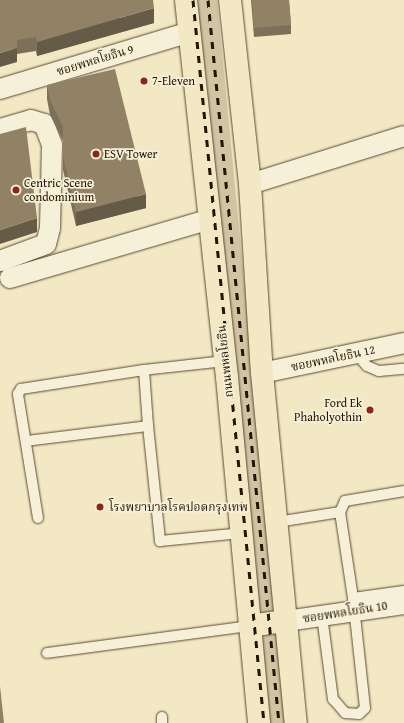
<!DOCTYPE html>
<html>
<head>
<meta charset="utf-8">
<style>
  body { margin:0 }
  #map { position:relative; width:404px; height:723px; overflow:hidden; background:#f3e8c4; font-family:"Gentium Book Plus","Noto Serif Thai",serif }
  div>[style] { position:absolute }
  .green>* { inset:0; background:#d0c4a3 }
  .roads { filter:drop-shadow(0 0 1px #594931) drop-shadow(0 0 1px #594931) }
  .service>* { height:10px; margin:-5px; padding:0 5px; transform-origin:5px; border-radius:5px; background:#f7f0d9 }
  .minor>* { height:20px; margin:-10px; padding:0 10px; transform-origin:10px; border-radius:10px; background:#f7f0d9 }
  .primary>* { height:22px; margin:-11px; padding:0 11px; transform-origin:11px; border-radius:11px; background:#f3e8c4 }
  .rail>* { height:3px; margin-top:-1.5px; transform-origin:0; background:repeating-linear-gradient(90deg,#261400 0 7px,transparent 0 14px) }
  .wall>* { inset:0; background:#7d7058 }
  .shaded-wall>* { inset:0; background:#665b47 }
  .building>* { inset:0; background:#918266 }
  .dots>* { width:11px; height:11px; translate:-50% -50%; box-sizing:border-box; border:2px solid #f7f0d9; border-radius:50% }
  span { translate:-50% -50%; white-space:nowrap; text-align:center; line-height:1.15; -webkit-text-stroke:3.5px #f7f0d9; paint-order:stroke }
  .street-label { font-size:12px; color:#261400 }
  .poi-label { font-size:12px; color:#261400 }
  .left { translate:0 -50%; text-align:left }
  .right { translate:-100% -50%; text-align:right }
</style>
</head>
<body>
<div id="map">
  <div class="green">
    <i style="clip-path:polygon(193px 0,217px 0,287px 723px,267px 723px)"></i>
  </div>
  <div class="roads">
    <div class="service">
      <i style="left:356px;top:353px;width:17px;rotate:50deg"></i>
      <i style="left:367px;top:366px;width:13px;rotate:23deg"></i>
      <i style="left:379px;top:371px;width:25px;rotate:-5deg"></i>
      <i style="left:225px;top:361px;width:81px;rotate:173.7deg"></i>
      <i style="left:144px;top:370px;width:56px;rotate:85.9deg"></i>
      <i style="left:148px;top:426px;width:116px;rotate:84deg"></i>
      <i style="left:160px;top:541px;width:81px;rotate:-5.6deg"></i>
      <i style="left:26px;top:441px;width:123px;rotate:-7deg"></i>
      <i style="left:404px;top:491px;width:60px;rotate:170.4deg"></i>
      <i style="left:345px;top:501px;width:12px;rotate:114deg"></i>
      <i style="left:340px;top:512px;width:87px;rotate:81.4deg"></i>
      <i style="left:353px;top:598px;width:51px;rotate:-7.8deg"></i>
      <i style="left:38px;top:518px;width:126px;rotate:-99.2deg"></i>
      <i style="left:18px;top:394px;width:6px;rotate:-59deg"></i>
      <i style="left:21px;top:389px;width:124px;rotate:-8.8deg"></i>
      <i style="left:277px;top:522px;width:64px;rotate:-9deg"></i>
      <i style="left:322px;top:616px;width:84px;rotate:82.5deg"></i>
      <i style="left:333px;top:699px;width:18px;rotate:49deg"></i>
      <i style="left:345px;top:713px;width:14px;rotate:4deg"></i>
      <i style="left:359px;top:714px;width:8px;rotate:-45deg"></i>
      <i style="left:365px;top:708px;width:111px;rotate:-96.2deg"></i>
      <i style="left:47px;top:653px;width:204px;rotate:-7.6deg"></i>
      <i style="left:162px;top:723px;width:6px;rotate:-90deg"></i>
    </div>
    <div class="minor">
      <i style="left:0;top:89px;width:198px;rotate:-16.7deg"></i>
      <i style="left:0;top:129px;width:32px;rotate:-16deg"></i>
      <i style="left:31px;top:120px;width:14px;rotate:17deg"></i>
      <i style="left:44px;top:124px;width:22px;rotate:69deg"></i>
      <i style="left:52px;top:145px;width:83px;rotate:91.4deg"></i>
      <i style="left:50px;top:228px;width:16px;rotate:104deg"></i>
      <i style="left:46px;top:244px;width:49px;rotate:159.7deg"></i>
      <i style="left:250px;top:184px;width:161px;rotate:-17.3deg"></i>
      <i style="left:10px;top:278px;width:209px;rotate:-16.4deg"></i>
      <i style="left:262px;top:373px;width:145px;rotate:-11.9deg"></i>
      <i style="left:286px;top:621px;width:119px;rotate:-8.2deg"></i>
    </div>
    <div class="primary">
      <i style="left:186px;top:0;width:379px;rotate:83.8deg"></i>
      <i style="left:227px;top:377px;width:347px;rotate:84.7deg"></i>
      <i style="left:230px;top:0;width:185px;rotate:83.8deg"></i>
      <i style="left:250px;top:184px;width:189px;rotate:86.4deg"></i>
      <i style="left:262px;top:373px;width:352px;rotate:84.5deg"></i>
      <i style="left:249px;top:626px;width:37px;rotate:-8deg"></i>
    </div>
  </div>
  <div class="rail">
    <i style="left:193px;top:0;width:726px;rotate:84.39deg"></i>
    <i style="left:208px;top:0;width:726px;rotate:84.39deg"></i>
  </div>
  <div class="wall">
    <i style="clip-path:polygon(0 0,154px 23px,37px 56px,36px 51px,17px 54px,17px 62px)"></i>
    <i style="clip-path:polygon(251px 0,289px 0,291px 25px,291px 34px,254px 37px)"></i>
    <i style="clip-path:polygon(47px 85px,146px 208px,76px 226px,63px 170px,63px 141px,50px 115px,47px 99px)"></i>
  </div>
  <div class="shaded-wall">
    <i style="clip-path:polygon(154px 8px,154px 23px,37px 56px,37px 42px)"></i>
    <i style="clip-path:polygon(17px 48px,17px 62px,0 67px,0 53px)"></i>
    <i style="clip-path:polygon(146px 194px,146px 208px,76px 226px,76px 212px)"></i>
    <i style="clip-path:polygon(37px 218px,37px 232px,0 244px,0 230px)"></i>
  </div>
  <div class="building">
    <i style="clip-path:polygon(0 0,153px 0,154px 8px,37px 42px,36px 37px,17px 40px,17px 48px,0 53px)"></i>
    <i style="clip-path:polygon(252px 0,289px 0,291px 25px,254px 28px)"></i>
    <i style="clip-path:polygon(115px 69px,146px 194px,76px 212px,63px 156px,63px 127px,50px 100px,47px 85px)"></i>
    <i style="clip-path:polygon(26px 127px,37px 218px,0 230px,0 134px)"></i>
    <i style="clip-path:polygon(0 686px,4px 723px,0 723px)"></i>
  </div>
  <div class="dots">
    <i style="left:144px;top:81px;background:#8f2418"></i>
    <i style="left:96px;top:154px;background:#8f2418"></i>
    <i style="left:16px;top:190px;background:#8f2418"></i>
    <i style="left:370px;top:410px;background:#8f2418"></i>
    <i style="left:100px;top:507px;background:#8f2418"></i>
  </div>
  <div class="street-label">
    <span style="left:95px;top:60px;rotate:-17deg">ซอยพหลโยธิน 9</span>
    <span style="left:333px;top:358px;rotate:-12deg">ซอยพหลโยธิน 12</span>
    <span style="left:225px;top:361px;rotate:-96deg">ถนนพหลโยธิน</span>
    <span style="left:345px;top:612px;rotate:-9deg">ซอยพหลโยธิน 10</span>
  </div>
  <div class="poi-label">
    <span class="left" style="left:152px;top:81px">7-Eleven</span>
    <span class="left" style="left:104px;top:154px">ESV Tower</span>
    <span class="left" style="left:24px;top:190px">Centric Scene<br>condominium</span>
    <span class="right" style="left:362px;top:410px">Ford Ek<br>Phaholyothin</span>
    <span class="left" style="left:109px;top:507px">โรงพยาบาลโรคปอดกรุงเทพ</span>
  </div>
</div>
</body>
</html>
